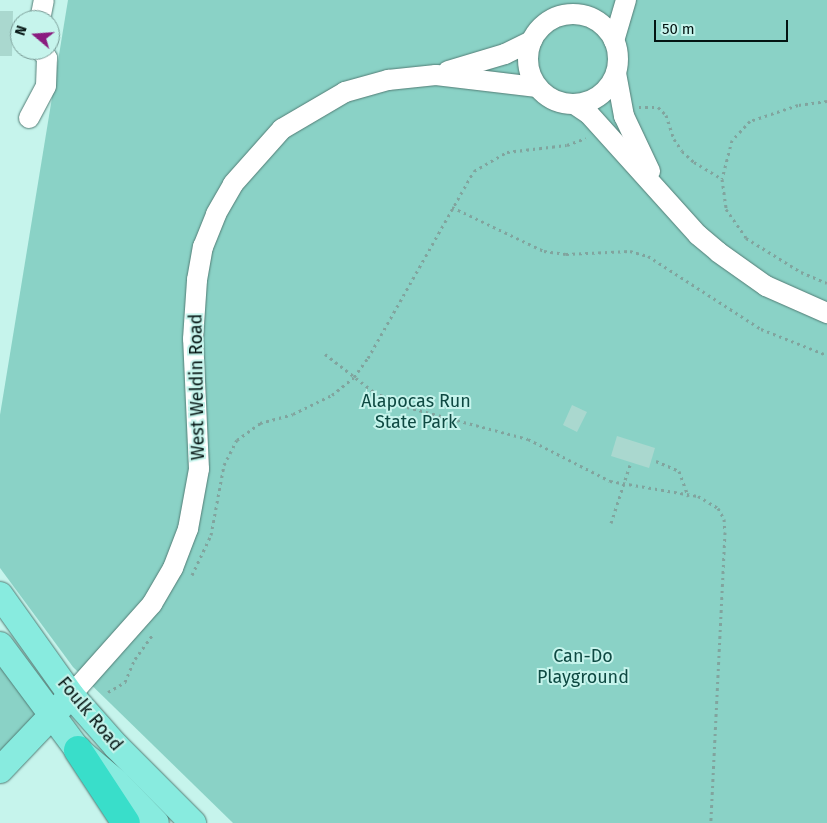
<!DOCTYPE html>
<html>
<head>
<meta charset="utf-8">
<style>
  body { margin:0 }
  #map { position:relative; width:827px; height:823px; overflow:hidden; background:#c6f4ec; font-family:"Fira Sans",sans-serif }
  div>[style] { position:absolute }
  .green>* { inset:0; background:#8ad2c6 }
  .building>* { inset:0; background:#aad8cf }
  .path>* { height:3px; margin-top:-1.5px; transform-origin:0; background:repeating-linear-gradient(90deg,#81a49e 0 2.5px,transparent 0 6.5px) }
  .roads { filter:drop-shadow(0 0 1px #527c75) drop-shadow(0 0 1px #527c75) }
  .minor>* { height:20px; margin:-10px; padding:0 10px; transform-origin:10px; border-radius:10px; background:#fff }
  .minor>.ring { margin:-10px; padding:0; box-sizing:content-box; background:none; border:20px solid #fff; border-radius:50% }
  .major>* { height:26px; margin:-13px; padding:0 13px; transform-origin:13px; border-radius:13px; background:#88ebdf }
  .highway>* { height:28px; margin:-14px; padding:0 14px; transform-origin:14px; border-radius:14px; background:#39deca }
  span { translate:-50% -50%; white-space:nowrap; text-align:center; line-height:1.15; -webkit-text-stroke:4px #c6f4ec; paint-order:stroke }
  .street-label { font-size:18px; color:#041412 }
  .park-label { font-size:18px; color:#0e4942 }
  .north { position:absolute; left:10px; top:10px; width:50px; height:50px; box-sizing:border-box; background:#c6f4ec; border:1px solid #789a95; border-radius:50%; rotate:288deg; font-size:14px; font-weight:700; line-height:20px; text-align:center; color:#041412 }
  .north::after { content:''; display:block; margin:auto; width:18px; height:22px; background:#8a1b7f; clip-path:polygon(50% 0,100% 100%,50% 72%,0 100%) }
  .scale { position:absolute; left:654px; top:20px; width:134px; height:22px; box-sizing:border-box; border:2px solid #041412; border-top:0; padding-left:6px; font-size:15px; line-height:18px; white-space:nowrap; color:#041412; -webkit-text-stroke:4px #c6f4ec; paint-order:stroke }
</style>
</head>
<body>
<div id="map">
  <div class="green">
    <i style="clip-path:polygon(68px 0,827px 0,827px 823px,233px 823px,73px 667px,0 568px,0 415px)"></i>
    <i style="clip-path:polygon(0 645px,51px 716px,0 770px)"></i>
  </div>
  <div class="building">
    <i style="clip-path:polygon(0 11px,13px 11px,12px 56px,0 56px)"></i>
    <i style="clip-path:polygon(572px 405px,587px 412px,577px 432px,563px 425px)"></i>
    <i style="clip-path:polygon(617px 436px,655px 448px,649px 468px,611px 456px)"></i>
  </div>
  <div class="path">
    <i style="left:827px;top:101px;width:29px;rotate:172deg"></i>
    <i style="left:798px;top:105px;width:51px;rotate:161.6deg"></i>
    <i style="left:750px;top:121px;width:26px;rotate:133deg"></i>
    <i style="left:732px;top:140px;width:40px;rotate:104.4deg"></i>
    <i style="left:722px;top:179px;width:30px;rotate:82deg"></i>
    <i style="left:726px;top:209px;width:35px;rotate:55deg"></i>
    <i style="left:746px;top:238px;width:65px;rotate:31.7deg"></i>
    <i style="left:801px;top:272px;width:28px;rotate:23deg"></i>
    <i style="left:639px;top:107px;width:19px"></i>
    <i style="left:658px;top:107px;width:11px;rotate:45deg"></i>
    <i style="left:666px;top:115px;width:25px;rotate:72deg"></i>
    <i style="left:674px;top:139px;width:14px;rotate:56deg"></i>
    <i style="left:682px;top:151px;width:16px;rotate:43deg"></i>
    <i style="left:694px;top:162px;width:33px;rotate:31deg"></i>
    <i style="left:452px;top:207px;width:102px;rotate:25.6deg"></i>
    <i style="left:544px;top:251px;width:22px;rotate:8deg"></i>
    <i style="left:566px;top:254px;width:64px;rotate:-2.7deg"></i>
    <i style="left:630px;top:251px;width:19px;rotate:16deg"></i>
    <i style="left:648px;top:256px;width:135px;rotate:32.9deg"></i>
    <i style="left:761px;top:329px;width:71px;rotate:21.5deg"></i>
    <i style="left:325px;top:354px;width:62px;rotate:37.8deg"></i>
    <i style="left:374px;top:392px;width:36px;rotate:24deg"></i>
    <i style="left:407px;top:407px;width:125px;rotate:14.8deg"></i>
    <i style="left:528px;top:439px;width:92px;rotate:27.1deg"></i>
    <i style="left:610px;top:481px;width:89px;rotate:9.7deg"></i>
    <i style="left:698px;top:496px;width:23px;rotate:31deg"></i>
    <i style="left:718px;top:508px;width:13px;rotate:61deg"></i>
    <i style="left:724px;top:519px;width:13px;rotate:86deg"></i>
    <i style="left:725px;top:532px;width:291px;rotate:92.8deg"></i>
    <i style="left:656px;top:461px;width:25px;rotate:23deg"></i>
    <i style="left:679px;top:471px;width:27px;rotate:70deg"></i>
    <i style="left:611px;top:523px;width:61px;rotate:-71.9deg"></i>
    <i style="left:192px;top:575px;width:44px;rotate:-64.6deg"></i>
    <i style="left:211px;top:535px;width:71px;rotate:-79.5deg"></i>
    <i style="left:224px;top:465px;width:28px;rotate:-63deg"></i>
    <i style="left:237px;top:440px;width:29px;rotate:-36deg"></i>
    <i style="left:260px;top:423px;width:34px;rotate:-15deg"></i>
    <i style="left:293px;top:414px;width:43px;rotate:-26deg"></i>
    <i style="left:332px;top:395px;width:28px;rotate:-39deg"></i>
    <i style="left:354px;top:377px;width:24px;rotate:-54deg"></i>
    <i style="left:368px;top:358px;width:215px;rotate:-60.5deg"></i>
    <i style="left:474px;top:171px;width:38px;rotate:-30deg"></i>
    <i style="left:507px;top:152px;width:60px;rotate:-6.7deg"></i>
    <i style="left:567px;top:145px;width:20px;rotate:-20deg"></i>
    <i style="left:108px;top:692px;width:20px;rotate:-30deg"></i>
    <i style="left:125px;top:682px;width:25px;rotate:-67deg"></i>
    <i style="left:135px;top:659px;width:31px;rotate:-54deg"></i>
  </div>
  <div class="roads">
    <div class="minor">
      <i class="ring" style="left:528px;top:14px;width:70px;height:70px"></i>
      <i style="left:40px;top:20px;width:20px;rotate:-79deg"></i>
      <i style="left:614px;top:41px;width:43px;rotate:-73.7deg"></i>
      <i style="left:448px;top:71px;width:59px;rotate:-16.6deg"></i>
      <i style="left:505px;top:54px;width:30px;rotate:-26deg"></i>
      <i style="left:616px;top:73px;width:44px;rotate:79.5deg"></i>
      <i style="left:624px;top:116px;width:61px;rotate:64.7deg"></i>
      <i style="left:574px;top:104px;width:18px;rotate:34deg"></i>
      <i style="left:589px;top:114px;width:163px;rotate:48deg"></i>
      <i style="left:698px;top:235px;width:26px;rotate:40deg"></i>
      <i style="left:718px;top:252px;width:59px;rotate:35.3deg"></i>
      <i style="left:766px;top:286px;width:67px;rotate:23.9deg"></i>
      <i style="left:29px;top:118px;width:36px;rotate:-62deg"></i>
      <i style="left:46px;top:86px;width:28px;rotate:-88deg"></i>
      <i style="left:47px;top:58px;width:10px;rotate:-127deg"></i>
      <i style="left:71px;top:695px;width:122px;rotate:-48.3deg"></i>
      <i style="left:152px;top:604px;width:42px;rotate:-59.7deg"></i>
      <i style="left:173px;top:568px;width:42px;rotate:-69deg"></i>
      <i style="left:188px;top:529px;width:61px;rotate:-79.6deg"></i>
      <i style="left:199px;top:469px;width:130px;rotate:-92.6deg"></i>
      <i style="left:193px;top:339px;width:59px;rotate:-86.1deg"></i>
      <i style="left:197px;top:280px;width:34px;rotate:-80deg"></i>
      <i style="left:203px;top:247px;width:35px;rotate:-68deg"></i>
      <i style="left:216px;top:214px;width:34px;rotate:-60deg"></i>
      <i style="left:233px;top:184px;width:74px;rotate:-48.3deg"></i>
      <i style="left:282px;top:129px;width:73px;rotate:-30.4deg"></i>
      <i style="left:345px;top:92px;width:45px;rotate:-15.6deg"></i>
      <i style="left:388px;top:80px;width:48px;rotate:-5.9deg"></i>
      <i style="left:436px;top:75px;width:102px;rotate:6.8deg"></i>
    </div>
    <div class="major">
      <i style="left:0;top:595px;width:123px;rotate:54.6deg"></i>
      <i style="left:71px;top:695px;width:68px;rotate:48.6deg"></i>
      <i style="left:116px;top:746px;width:109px;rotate:45deg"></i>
      <i style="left:0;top:645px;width:131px;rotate:53.4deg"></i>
      <i style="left:78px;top:750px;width:50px;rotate:40.1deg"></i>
      <i style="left:116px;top:782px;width:57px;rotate:45.7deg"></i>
      <i style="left:0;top:770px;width:90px;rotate:-46.4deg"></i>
    </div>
    <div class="highway">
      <i style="left:78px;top:750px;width:87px;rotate:56.7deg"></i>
    </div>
  </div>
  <div class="street-label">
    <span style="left:197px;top:387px;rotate:-91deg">West Weldin Road</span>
    <span style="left:90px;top:714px;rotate:50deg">Foulk Road</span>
  </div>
  <div class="park-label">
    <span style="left:416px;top:412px">Alapocas Run<br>State Park</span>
    <span style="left:583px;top:667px">Can-Do<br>Playground</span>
  </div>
  <div class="north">N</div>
  <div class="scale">50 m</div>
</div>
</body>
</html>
